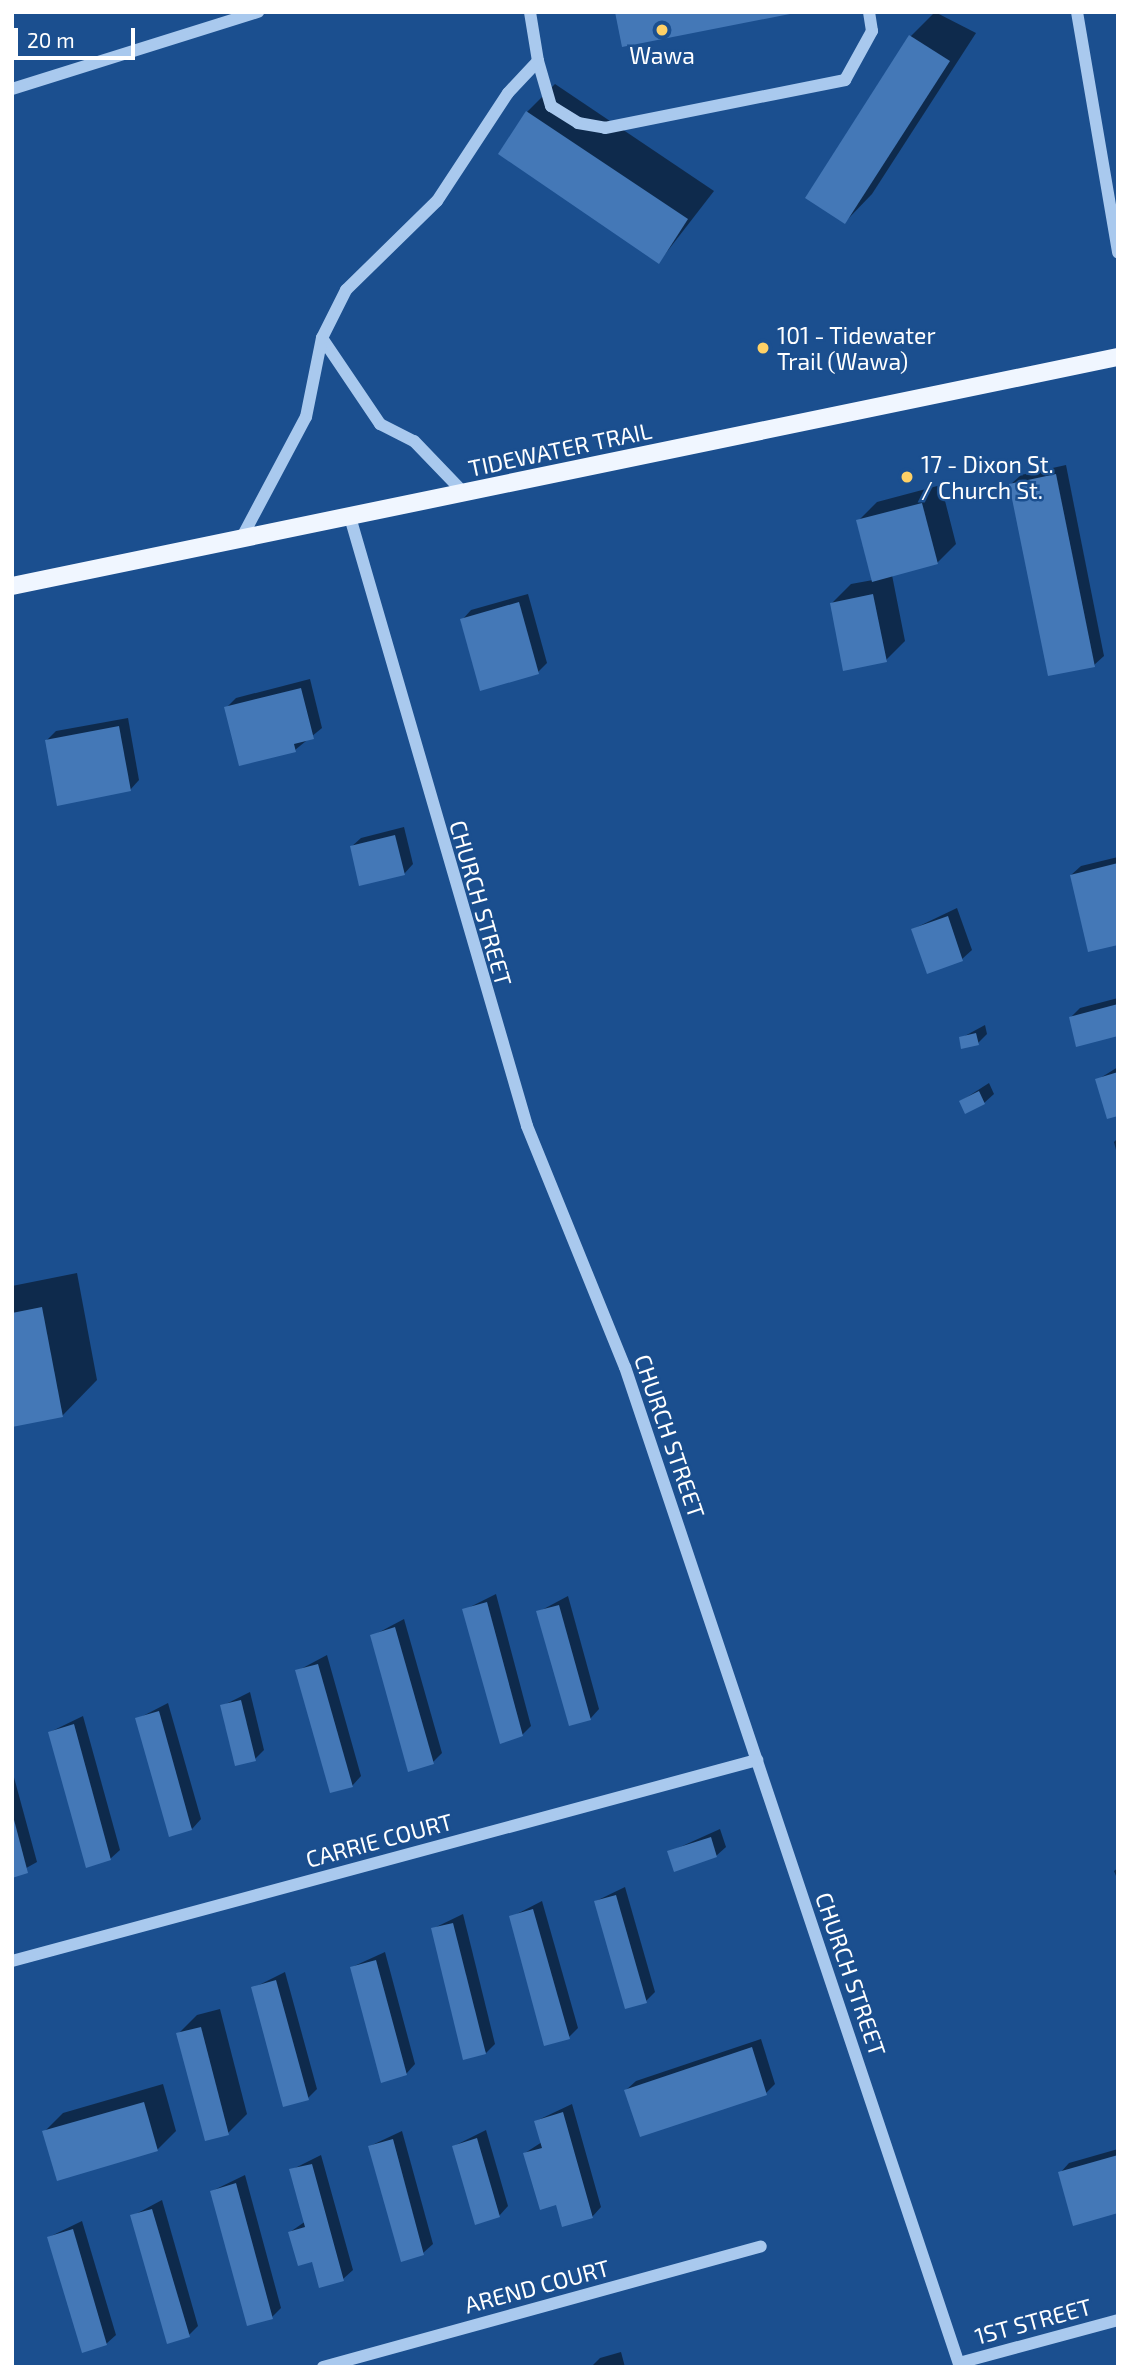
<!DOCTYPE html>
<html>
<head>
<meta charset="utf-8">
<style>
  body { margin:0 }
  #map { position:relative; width:1130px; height:2379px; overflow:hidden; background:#1b4f8f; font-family:"Exo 2",sans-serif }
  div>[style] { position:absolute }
  .shadow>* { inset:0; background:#0007 }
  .building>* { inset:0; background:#4478b7 }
  .minor>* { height:12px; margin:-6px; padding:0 6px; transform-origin:6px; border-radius:6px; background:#a9c9ee }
  .major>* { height:18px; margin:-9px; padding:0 9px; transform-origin:9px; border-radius:9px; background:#f0f6ff }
  .dots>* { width:19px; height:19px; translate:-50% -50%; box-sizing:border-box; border:4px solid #1b4f8f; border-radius:50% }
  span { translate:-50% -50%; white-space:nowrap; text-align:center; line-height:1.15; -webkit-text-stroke:5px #1b4f8f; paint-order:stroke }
  .poi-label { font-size:23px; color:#fff }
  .left { translate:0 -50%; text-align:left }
  .street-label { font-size:23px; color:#fff }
  .frame { position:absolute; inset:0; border:14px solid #fff; pointer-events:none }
  .scale { position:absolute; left:14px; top:28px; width:121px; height:32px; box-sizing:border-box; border:4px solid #fff; border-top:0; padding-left:9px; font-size:21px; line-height:24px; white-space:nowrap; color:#fff; -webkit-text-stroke:5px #1b4f8f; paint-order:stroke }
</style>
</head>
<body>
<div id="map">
  <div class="shadow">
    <i style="clip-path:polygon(935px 12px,976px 33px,872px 194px,845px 222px,911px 36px)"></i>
    <i style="clip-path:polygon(555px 84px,714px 191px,659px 262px,527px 112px)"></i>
    <i style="clip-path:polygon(1066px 465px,1104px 656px,1094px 665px,1011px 484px,1021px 475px)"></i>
    <i style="clip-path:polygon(941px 485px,956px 544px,937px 563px,892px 575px,905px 641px,886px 660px,832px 603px,851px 584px,873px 580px,858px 521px,877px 502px)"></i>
    <i style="clip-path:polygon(528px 594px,547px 663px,538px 672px,462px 620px,471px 610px)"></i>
    <i style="clip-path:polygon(310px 679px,322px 728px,295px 750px,226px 708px,236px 698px)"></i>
    <i style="clip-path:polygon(128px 718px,139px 780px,130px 790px,47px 740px,56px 731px)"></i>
    <i style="clip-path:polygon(404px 827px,413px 864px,404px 874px,351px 847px,361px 838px)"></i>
    <i style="clip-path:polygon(1118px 857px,1118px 943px,1071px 875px,1081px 866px)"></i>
    <i style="clip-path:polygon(957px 908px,972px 950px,962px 959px,913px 929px)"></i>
    <i style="clip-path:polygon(1118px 998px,1118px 1034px,1071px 1017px,1080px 1008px)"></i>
    <i style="clip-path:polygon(985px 1025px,987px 1034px,978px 1043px,961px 1038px)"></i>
    <i style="clip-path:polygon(1118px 1067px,1118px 1114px,1097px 1080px)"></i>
    <i style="clip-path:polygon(989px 1083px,994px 1094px,984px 1103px,961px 1101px)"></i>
    <i style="clip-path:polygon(1118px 1138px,1118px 1158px,1114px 1142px)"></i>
    <i style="clip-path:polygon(77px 1273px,97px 1380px,62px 1416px,12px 1425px,12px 1286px)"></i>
    <i style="clip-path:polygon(496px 1594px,531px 1726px,522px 1735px,464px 1610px)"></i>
    <i style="clip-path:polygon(568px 1596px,599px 1709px,590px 1719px,538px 1612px)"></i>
    <i style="clip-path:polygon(404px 1619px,442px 1753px,433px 1762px,372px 1636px)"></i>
    <i style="clip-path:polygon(327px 1655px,361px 1776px,352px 1786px,297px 1671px)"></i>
    <i style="clip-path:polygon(250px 1692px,264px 1750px,255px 1759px,222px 1706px)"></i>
    <i style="clip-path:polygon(168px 1703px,201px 1819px,192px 1829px,137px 1719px)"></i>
    <i style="clip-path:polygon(83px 1716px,120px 1850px,110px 1859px,50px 1732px)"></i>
    <i style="clip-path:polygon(12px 1770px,37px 1862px,12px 1876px)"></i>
    <i style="clip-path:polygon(720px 1829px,726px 1847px,716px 1856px,669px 1852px)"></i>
    <i style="clip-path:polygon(1118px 1868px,1118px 1881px,1114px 1871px)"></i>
    <i style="clip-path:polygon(625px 1887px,655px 1992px,646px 2001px,596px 1901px)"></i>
    <i style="clip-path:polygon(542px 1901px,578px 2028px,569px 2037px,511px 1917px)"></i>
    <i style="clip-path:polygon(463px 1914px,495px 2044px,486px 2053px,432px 1929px)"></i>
    <i style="clip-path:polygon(385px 1952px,415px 2064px,406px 2074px,352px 1967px)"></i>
    <i style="clip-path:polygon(285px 1972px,317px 2089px,308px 2098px,253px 1988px)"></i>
    <i style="clip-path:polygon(220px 2009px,247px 2114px,228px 2133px,178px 2034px,197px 2015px)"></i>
    <i style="clip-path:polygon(761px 2039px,775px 2084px,766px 2093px,626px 2090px,636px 2081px)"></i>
    <i style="clip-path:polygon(163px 2084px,176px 2131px,157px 2150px,44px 2132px,63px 2113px)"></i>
    <i style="clip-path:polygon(572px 2104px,601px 2207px,592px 2217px,557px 2203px,525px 2153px,542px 2142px,536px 2121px)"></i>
    <i style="clip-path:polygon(486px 2130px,508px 2206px,499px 2216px,454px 2146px)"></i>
    <i style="clip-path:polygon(402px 2131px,433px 2244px,423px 2253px,370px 2146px)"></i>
    <i style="clip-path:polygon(1118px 2149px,1118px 2212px,1060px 2173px,1069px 2163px)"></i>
    <i style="clip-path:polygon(321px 2155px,353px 2270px,343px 2279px,313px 2260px,290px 2232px,306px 2221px,291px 2170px)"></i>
    <i style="clip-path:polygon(245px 2175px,281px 2308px,272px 2317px,212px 2191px)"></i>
    <i style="clip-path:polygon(162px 2200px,198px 2326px,189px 2335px,132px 2216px)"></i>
    <i style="clip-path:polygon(82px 2221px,116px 2335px,106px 2344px,49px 2237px)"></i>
    <i style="clip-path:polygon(621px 2352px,625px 2367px,591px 2367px,600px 2358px)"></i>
  </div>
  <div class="building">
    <i style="clip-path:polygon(615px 12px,790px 12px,790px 14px,622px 47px)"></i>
    <i style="clip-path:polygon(909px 35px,950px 61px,845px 224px,805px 198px)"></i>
    <i style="clip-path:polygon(526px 111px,688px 219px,659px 264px,498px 154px)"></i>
    <i style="clip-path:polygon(1056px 474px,1095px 667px,1048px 676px,1009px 484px)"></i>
    <i style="clip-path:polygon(922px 503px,938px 564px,872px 582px,856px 520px)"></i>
    <i style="clip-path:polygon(873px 594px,887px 662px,843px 671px,830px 603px)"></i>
    <i style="clip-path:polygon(519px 602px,539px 674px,480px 691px,460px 619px)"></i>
    <i style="clip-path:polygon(301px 688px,314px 739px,294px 744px,296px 752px,239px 766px,224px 707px)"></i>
    <i style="clip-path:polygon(119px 726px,131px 791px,57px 806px,45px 740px)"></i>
    <i style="clip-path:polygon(395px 835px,405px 875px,359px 886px,350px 846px)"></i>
    <i style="clip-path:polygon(1118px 863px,1118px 945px,1088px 952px,1070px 875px)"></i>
    <i style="clip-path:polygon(948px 916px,963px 961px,927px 974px,911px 929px)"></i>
    <i style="clip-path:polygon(1118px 1004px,1118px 1036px,1076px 1047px,1069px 1017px)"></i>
    <i style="clip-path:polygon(976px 1033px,979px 1045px,961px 1049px,959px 1037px)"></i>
    <i style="clip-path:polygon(1118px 1072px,1118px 1116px,1107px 1119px,1095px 1079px)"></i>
    <i style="clip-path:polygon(979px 1091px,985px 1104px,965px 1114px,959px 1101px)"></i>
    <i style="clip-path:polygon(42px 1307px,63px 1417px,12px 1427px,12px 1313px)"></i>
    <i style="clip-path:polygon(487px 1602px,523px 1736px,500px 1744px,462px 1609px)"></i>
    <i style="clip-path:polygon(559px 1605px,591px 1720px,569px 1726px,536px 1611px)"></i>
    <i style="clip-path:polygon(395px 1627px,434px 1764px,408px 1772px,370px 1635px)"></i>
    <i style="clip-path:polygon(318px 1664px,353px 1787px,330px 1793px,295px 1670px)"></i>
    <i style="clip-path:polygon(241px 1700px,256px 1761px,235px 1766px,220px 1705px)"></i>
    <i style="clip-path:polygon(159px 1711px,192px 1830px,169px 1837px,135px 1718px)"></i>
    <i style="clip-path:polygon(74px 1724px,111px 1860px,86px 1868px,48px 1732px)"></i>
    <i style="clip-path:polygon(13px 1816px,28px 1873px,12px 1878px,12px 1817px)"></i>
    <i style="clip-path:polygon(711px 1837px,717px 1857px,674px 1872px,667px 1851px)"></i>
    <i style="clip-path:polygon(616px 1895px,647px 2003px,625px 2009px,594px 1901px)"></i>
    <i style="clip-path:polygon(533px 1909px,570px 2039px,544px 2046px,509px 1916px)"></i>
    <i style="clip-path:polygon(453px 1923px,486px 2054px,463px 2060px,431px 1928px)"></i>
    <i style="clip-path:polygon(376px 1960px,407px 2075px,381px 2083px,350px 1967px)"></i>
    <i style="clip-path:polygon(276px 1980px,309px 2100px,283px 2107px,251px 1987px)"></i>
    <i style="clip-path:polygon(201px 2027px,229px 2135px,205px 2141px,176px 2033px)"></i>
    <i style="clip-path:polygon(752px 2047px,767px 2095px,640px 2137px,624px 2090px)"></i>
    <i style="clip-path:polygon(144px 2102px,158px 2151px,57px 2181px,42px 2131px)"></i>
    <i style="clip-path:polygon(563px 2112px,593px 2218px,562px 2227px,556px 2205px,540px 2210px,523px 2153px,542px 2148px,534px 2121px)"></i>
    <i style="clip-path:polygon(477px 2138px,500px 2217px,475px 2225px,452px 2146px)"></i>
    <i style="clip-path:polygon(393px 2139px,424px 2255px,401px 2262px,368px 2146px)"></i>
    <i style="clip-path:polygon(1118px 2155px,1118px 2213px,1073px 2226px,1058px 2172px)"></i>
    <i style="clip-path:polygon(312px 2164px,344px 2281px,319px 2288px,312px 2262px,298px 2266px,288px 2232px,305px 2227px,289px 2169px)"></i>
    <i style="clip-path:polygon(236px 2183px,273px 2319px,247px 2326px,210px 2191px)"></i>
    <i style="clip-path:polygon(152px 2209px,190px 2337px,167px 2344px,130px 2215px)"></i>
    <i style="clip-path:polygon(73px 2229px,107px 2345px,82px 2353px,47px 2237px)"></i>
  </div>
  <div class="minor">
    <i style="left:1077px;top:12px;width:244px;rotate:80.3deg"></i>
    <i style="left:538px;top:61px;width:47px;rotate:73.9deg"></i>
    <i style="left:551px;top:106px;width:32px;rotate:32deg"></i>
    <i style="left:578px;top:123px;width:27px;rotate:10deg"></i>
    <i style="left:605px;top:128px;width:245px;rotate:-11.3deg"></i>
    <i style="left:845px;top:80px;width:56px;rotate:-61.1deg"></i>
    <i style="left:872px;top:31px;width:19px;rotate:-99deg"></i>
    <i style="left:12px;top:89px;width:258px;rotate:-17.4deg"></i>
    <i style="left:322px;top:338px;width:104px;rotate:56deg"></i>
    <i style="left:380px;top:424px;width:38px;rotate:27deg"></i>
    <i style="left:414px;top:441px;width:74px;rotate:46.1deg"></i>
    <i style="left:350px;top:517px;width:634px;rotate:73.79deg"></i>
    <i style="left:527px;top:1126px;width:260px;rotate:67.9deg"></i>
    <i style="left:625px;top:1367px;width:1055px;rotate:71.48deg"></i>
    <i style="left:241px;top:539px;width:138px;rotate:-62deg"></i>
    <i style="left:306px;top:417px;width:81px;rotate:-78.6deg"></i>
    <i style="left:322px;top:338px;width:54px;rotate:-63.4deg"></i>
    <i style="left:346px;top:290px;width:127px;rotate:-44.4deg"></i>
    <i style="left:437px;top:201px;width:129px;rotate:-56.7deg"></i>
    <i style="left:508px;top:93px;width:44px;rotate:-46.8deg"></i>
    <i style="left:538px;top:61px;width:50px;rotate:-99.3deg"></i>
    <i style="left:12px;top:1961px;width:772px;rotate:-15.1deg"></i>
    <i style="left:959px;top:2363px;width:165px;rotate:-15.1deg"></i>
    <i style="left:323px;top:2367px;width:454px;rotate:-15.4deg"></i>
  </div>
  <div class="major">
    <i style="left:12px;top:586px;width:1129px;rotate:-11.7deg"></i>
  </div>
  <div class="dots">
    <i style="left:662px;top:30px;background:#ffd166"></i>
    <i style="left:763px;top:348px;background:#ffd166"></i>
    <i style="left:907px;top:477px;background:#ffd166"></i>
  </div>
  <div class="poi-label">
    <span style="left:662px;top:55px">Wawa</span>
    <span class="left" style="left:777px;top:348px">101 - Tidewater<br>Trail (Wawa)</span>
    <span class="left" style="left:921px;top:477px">17 - Dixon St.<br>/ Church St.</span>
  </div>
  <div class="street-label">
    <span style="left:560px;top:449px;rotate:-12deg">TIDEWATER TRAIL</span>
    <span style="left:481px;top:903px;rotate:74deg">CHURCH STREET</span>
    <span style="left:670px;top:1436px;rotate:71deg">CHURCH STREET</span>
    <span style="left:379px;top:1840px;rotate:-15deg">CARRIE COURT</span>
    <span style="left:851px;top:1974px;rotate:71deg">CHURCH STREET</span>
    <span style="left:537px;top:2286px;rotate:-15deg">AREND COURT</span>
    <span style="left:1033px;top:2321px;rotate:-15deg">1ST STREET</span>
  </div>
  <div class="frame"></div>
  <div class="scale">20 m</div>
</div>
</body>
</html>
